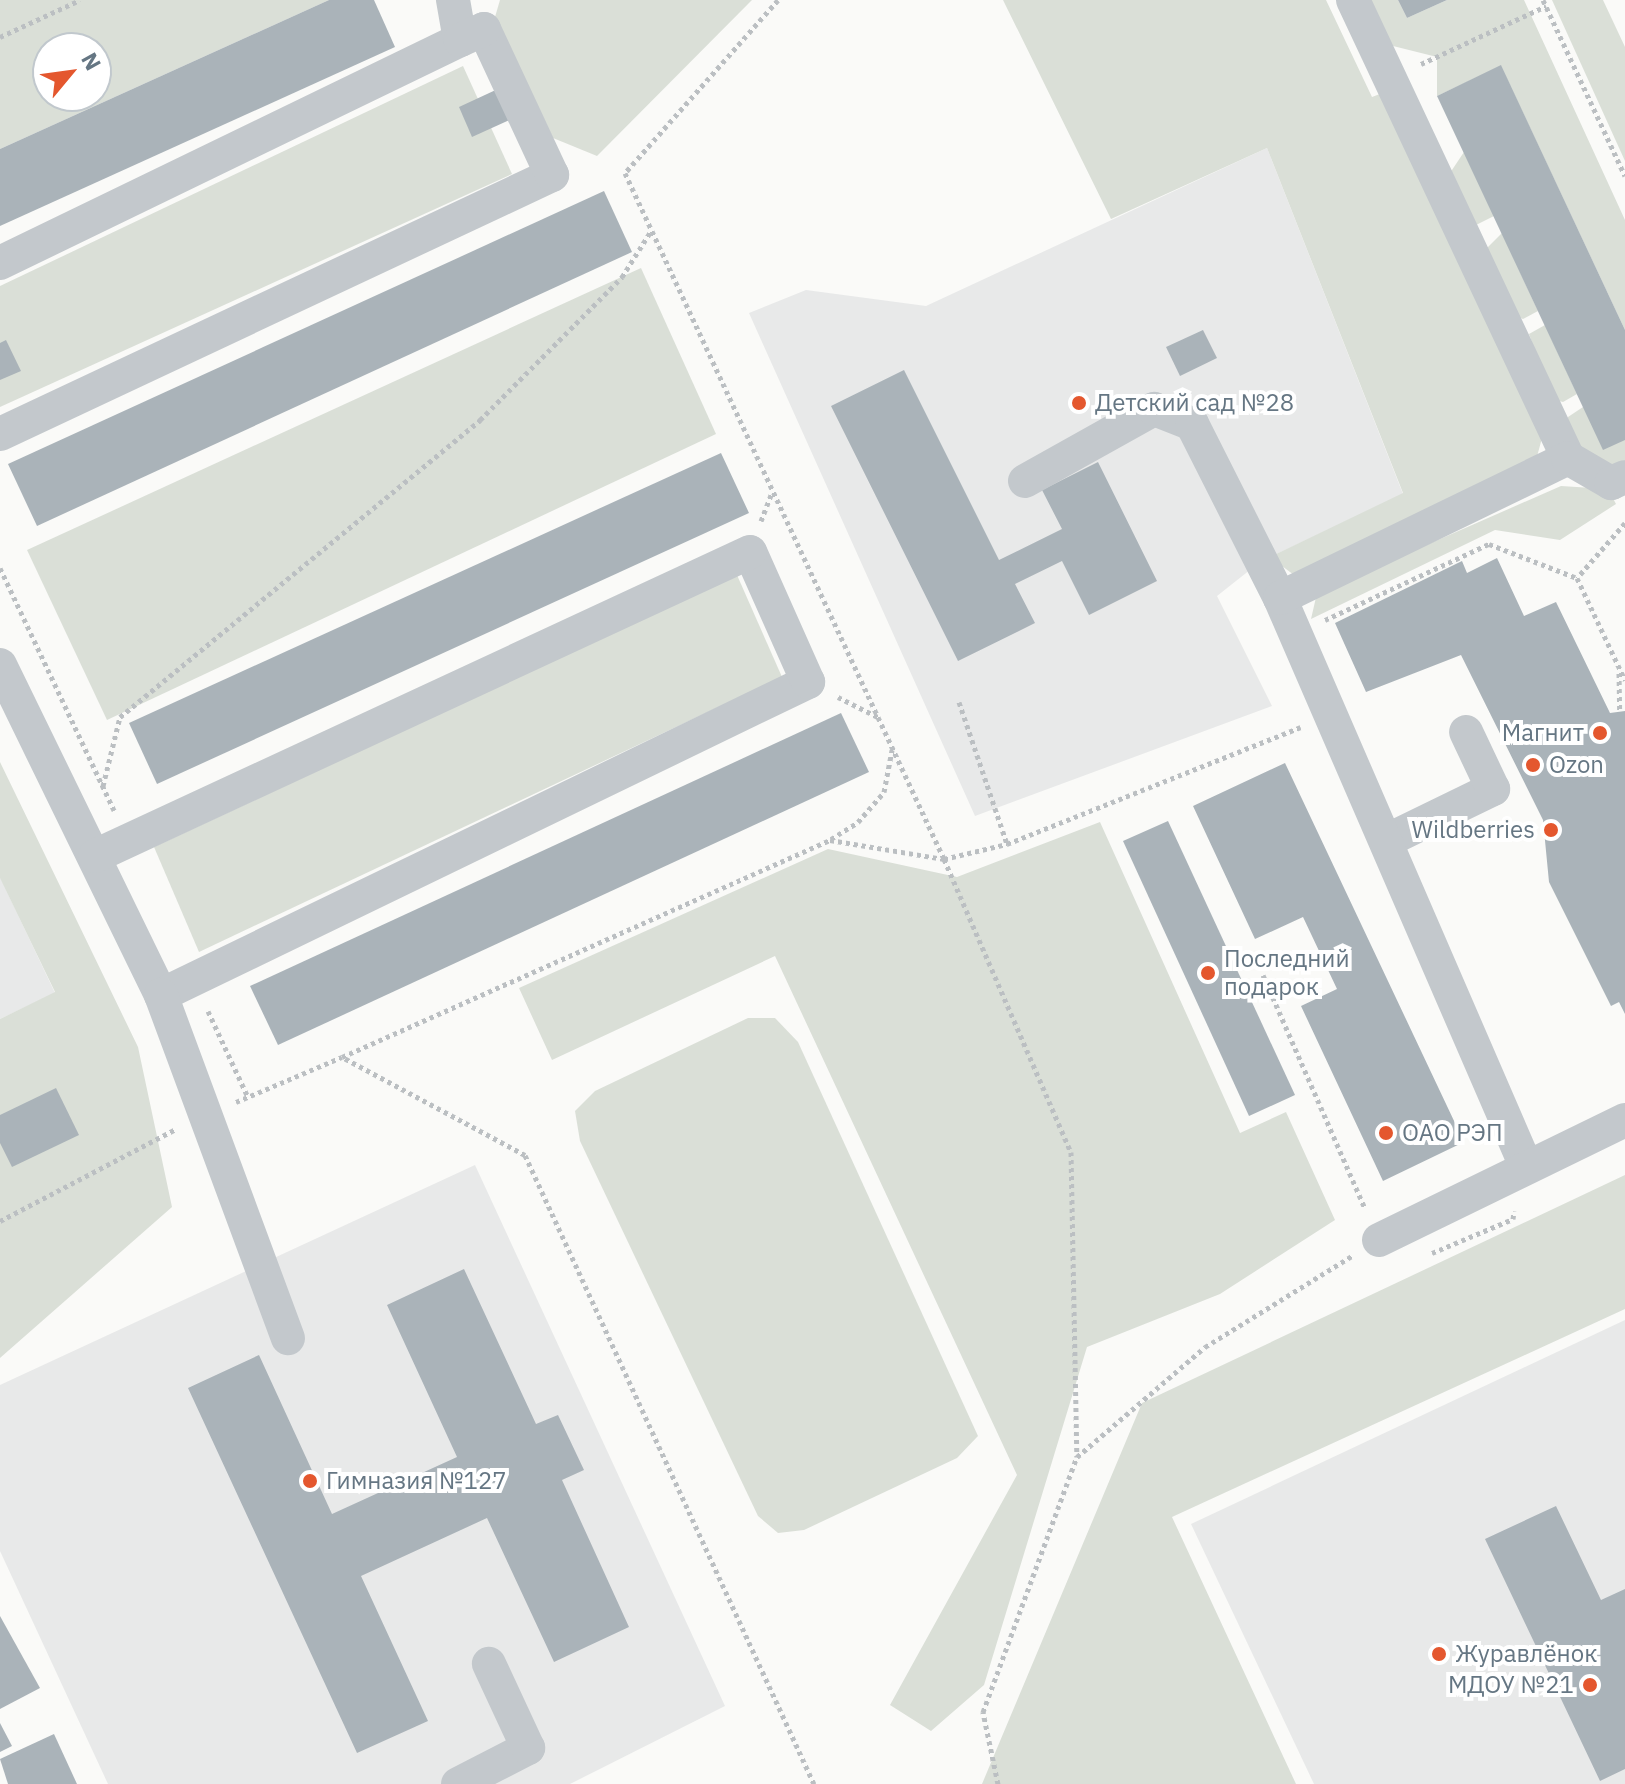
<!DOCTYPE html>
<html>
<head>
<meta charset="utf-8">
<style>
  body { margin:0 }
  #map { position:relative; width:1625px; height:1784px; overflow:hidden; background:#fafaf8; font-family:"IBM Plex Sans",sans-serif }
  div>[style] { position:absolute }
  .built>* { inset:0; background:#e8e9e9 }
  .green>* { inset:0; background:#dadfd7 }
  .building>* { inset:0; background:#aab3b9 }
  .path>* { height:5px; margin-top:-2.5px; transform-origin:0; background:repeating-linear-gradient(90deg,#bbbfc2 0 4px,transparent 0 8px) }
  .minor>* { height:34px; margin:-17px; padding:0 17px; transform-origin:17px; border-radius:17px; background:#c3c8cc }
  .dots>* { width:22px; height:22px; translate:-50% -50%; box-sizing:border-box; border:4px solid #fff; border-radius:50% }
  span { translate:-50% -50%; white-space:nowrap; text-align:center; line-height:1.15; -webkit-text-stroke:8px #fff; paint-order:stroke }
  .poi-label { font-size:24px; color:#657683 }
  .left { translate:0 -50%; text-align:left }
  .right { translate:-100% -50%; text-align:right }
  .north { position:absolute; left:32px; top:32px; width:80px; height:80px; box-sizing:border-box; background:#fff; border:2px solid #c1c8cd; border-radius:50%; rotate:61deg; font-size:22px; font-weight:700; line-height:32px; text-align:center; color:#657683 }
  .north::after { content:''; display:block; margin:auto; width:28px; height:36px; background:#e4572e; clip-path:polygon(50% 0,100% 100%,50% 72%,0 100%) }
</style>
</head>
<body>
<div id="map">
  <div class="built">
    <i style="clip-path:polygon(1267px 148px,1403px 494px,1260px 562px,1217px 596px,1272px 706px,975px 816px,749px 313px,806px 290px,926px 306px)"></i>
    <i style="clip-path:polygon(0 877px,55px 993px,0 1019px)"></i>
    <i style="clip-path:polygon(475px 1165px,725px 1706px,570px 1784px,108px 1784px,0 1551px,0 1385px)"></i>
    <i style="clip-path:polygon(1625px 1320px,1625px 1784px,1314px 1784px,1191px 1524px)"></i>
  </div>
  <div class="green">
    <i style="clip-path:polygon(evenodd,0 0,329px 0,0 149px,0 0,48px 48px,96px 48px,96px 96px,48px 96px,48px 48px)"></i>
    <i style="clip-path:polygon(500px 0,752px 0,597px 156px,553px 138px,495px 17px)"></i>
    <i style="clip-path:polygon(1003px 0,1326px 0,1372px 97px,1385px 92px,1542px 438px,1535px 464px,1298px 578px,1270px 557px,1403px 493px,1267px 148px,1111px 219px)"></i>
    <i style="clip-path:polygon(1367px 0,1398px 0,1407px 18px,1447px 0,1524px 0,1625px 220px,1625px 330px,1501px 66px,1437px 96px,1437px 57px,1385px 44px)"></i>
    <i style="clip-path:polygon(1552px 0,1603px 0,1625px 47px,1625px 161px)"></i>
    <i style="clip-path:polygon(463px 66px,512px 174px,0 407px,0 286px)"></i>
    <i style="clip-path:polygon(1464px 152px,1494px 216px,1476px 225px,1448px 176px)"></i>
    <i style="clip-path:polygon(1502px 233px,1538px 311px,1523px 319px,1511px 314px,1483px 252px)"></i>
    <i style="clip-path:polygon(641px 268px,716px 434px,107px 720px,27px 550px)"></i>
    <i style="clip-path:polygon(1545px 325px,1577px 394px,1563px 402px,1552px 399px,1529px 334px)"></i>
    <i style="clip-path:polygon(1583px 407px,1625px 440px,1625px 464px,1612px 471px,1582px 459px,1567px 431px,1568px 417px)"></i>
    <i style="clip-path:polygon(1561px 486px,1608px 489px,1616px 504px,1560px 540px,1495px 530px,1311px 619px,1317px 593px)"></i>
    <i style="clip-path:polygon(737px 575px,782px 677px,199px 952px,154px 847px)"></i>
    <i style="clip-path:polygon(0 762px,138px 1047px,172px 1207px,0 1358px,0 1019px,55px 992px,0 878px)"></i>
    <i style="clip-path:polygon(1100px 822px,1240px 1133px,1286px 1112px,1335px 1220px,1220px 1294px,1087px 1347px,984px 1685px,931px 1731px,890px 1705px,1017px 1475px,775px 956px,552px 1060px,519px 988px,828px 849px,957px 877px)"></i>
    <i style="clip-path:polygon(748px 1018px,775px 1018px,798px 1042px,978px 1436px,957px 1458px,804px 1530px,778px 1533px,758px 1516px,580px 1141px,575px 1111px,595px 1091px)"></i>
    <i style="clip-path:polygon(1625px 1175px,1625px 1309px,1172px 1517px,1296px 1784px,982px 1784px,1142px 1403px)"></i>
  </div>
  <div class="building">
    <i style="clip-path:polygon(329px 0,374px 0,395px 47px,0 226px,0 149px)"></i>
    <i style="clip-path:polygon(1398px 0,1447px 0,1407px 18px)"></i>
    <i style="clip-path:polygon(1501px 65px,1625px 330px,1625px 440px,1603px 450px,1437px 96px)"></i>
    <i style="clip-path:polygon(500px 88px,514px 118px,472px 137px,459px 107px)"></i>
    <i style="clip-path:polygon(604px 191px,632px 252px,37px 526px,8px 464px)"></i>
    <i style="clip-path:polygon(1203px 330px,1217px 358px,1180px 376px,1166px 347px)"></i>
    <i style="clip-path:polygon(6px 340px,21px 371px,0 380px,0 343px)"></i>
    <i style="clip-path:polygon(904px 370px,999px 560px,1062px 529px,1042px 490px,1098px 462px,1157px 581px,1089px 615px,1062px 561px,1015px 584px,1035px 623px,958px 661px,831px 406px)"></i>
    <i style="clip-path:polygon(721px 453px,749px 513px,157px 784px,129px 723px)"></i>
    <i style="clip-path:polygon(1497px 558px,1524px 616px,1556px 602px,1610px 713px,1625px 711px,1625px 1014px,1619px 1002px,1611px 1006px,1549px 882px,1543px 820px,1461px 655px,1366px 692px,1335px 623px,1462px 561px,1467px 573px)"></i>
    <i style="clip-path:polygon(841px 713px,869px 772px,278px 1045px,250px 986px)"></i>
    <i style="clip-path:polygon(1285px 763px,1464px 1142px,1383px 1181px,1301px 1006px,1337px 989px,1303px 917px,1255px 939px,1193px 806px)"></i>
    <i style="clip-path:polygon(1168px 821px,1295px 1095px,1249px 1116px,1123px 841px)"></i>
    <i style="clip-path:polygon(56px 1088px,79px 1135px,12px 1167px,0 1143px,0 1115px)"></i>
    <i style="clip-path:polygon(464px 1269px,536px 1424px,558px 1415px,584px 1470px,562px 1480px,629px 1627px,554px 1662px,487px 1518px,361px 1576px,428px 1721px,357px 1753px,188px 1388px,259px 1355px,332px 1514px,457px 1457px,387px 1305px)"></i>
    <i style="clip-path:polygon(1556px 1506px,1601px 1600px,1625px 1589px,1625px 1769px,1600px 1781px,1485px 1539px)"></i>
    <i style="clip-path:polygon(0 1616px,40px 1688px,0 1709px)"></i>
    <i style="clip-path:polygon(0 1723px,12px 1746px,0 1752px)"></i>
    <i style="clip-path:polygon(54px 1734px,77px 1784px,8px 1784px,0 1759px)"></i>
  </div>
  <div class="path">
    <i style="left:778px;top:0;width:231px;rotate:131.5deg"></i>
    <i style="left:625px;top:173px;width:757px;rotate:65.06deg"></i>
    <i style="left:944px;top:859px;width:319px;rotate:66.6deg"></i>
    <i style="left:1071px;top:1152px;width:305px;rotate:88.9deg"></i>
    <i style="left:1543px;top:0;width:194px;rotate:65deg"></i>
    <i style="left:0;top:37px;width:88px;rotate:-24.8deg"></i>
    <i style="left:1421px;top:64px;width:138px;rotate:-24.9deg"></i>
    <i style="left:761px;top:521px;width:30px;rotate:-69deg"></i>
    <i style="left:1625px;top:523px;width:73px;rotate:131.1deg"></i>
    <i style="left:1577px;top:578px;width:113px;rotate:64.8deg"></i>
    <i style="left:0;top:568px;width:268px;rotate:64.8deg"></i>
    <i style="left:1325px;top:620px;width:181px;rotate:-24.9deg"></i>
    <i style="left:1489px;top:544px;width:94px;rotate:21.1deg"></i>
    <i style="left:1619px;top:673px;width:39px;rotate:89deg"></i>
    <i style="left:838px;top:697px;width:45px;rotate:26.6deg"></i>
    <i style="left:959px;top:702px;width:150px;rotate:71.3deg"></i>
    <i style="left:103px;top:786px;width:71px;rotate:-76.2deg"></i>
    <i style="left:120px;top:717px;width:467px;rotate:-39.5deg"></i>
    <i style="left:480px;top:420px;width:202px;rotate:-45.2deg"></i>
    <i style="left:622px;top:277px;width:54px;rotate:-57.8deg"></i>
    <i style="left:831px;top:839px;width:32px;rotate:-32deg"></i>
    <i style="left:858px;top:822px;width:40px;rotate:-49deg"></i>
    <i style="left:884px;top:792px;width:43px;rotate:-79.2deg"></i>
    <i style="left:1263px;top:975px;width:254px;rotate:66.4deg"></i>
    <i style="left:208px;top:1011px;width:95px;rotate:65.1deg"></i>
    <i style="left:236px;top:1102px;width:115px;rotate:-23deg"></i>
    <i style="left:0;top:1221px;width:199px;rotate:-27.6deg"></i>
    <i style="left:1432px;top:1253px;width:88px;rotate:-22.8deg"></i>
    <i style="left:1513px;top:1219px;width:8px;rotate:-83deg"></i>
    <i style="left:814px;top:1784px;width:692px;rotate:-114.68deg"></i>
    <i style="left:525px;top:1155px;width:208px;rotate:-151.8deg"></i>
    <i style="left:342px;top:1057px;width:534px;rotate:-23.97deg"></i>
    <i style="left:830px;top:840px;width:116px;rotate:9.5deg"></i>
    <i style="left:944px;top:859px;width:65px;rotate:-13.4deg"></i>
    <i style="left:1007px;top:844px;width:316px;rotate:-21.7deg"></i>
    <i style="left:998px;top:1784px;width:74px;rotate:-101.8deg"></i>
    <i style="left:983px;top:1712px;width:272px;rotate:-69.8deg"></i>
    <i style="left:1077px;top:1457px;width:169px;rotate:-40.7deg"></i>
    <i style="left:1205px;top:1347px;width:173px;rotate:-31.8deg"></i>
  </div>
  <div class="minor">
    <i style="left:1353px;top:0;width:506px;rotate:64.85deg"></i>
    <i style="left:0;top:263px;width:511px;rotate:-25.86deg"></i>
    <i style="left:460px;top:40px;width:41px;rotate:-99.9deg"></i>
    <i style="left:0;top:434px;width:610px;rotate:-25.14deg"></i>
    <i style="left:552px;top:175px;width:161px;rotate:-115deg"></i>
    <i style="left:484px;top:29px;width:26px;rotate:155deg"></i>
    <i style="left:1025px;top:481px;width:148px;rotate:-29.2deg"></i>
    <i style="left:1154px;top:409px;width:41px;rotate:21.5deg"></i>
    <i style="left:1192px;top:424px;width:195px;rotate:63.2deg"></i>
    <i style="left:0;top:665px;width:367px;rotate:64deg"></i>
    <i style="left:161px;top:995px;width:719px;rotate:-25.82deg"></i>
    <i style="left:808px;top:682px;width:142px;rotate:-114deg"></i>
    <i style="left:750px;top:552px;width:722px;rotate:155.1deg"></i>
    <i style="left:1388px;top:840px;width:117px;rotate:-25.9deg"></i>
    <i style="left:1493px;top:789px;width:63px;rotate:-115.3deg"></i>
    <i style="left:161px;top:995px;width:366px;rotate:69.7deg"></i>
    <i style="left:1525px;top:1164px;width:617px;rotate:-113.41deg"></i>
    <i style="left:1280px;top:598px;width:320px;rotate:-25.9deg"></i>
    <i style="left:1568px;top:458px;width:50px;rotate:30.2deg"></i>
    <i style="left:1611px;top:483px;width:15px;rotate:-23deg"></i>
    <i style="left:1379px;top:1240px;width:274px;rotate:-26deg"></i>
    <i style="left:458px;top:1784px;width:79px;rotate:-27.2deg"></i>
    <i style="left:528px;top:1748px;width:93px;rotate:-114.9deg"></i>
  </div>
  <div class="dots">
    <i style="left:1079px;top:403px;background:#e4572e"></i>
    <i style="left:1600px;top:733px;background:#e4572e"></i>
    <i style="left:1533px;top:765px;background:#e4572e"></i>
    <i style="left:1551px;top:830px;background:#e4572e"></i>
    <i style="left:1208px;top:973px;background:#e4572e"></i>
    <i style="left:1386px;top:1133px;background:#e4572e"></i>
    <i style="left:310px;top:1481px;background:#e4572e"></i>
    <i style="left:1439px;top:1654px;background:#e4572e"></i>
    <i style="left:1590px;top:1685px;background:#e4572e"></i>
  </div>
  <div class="poi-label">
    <span class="left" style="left:1095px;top:403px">Детский сад №28</span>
    <span class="right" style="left:1584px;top:733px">Магнит</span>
    <span class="left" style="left:1549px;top:765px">Ozon</span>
    <span class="right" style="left:1535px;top:830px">Wildberries</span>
    <span class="left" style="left:1224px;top:973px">Последний<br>подарок</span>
    <span class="left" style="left:1402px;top:1133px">ОАО РЭП</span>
    <span class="left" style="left:326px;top:1481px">Гимназия №127</span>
    <span class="left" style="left:1455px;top:1654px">Журавлёнок</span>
    <span class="right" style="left:1574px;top:1685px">МДОУ №21</span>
  </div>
  <div class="north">N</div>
</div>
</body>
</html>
